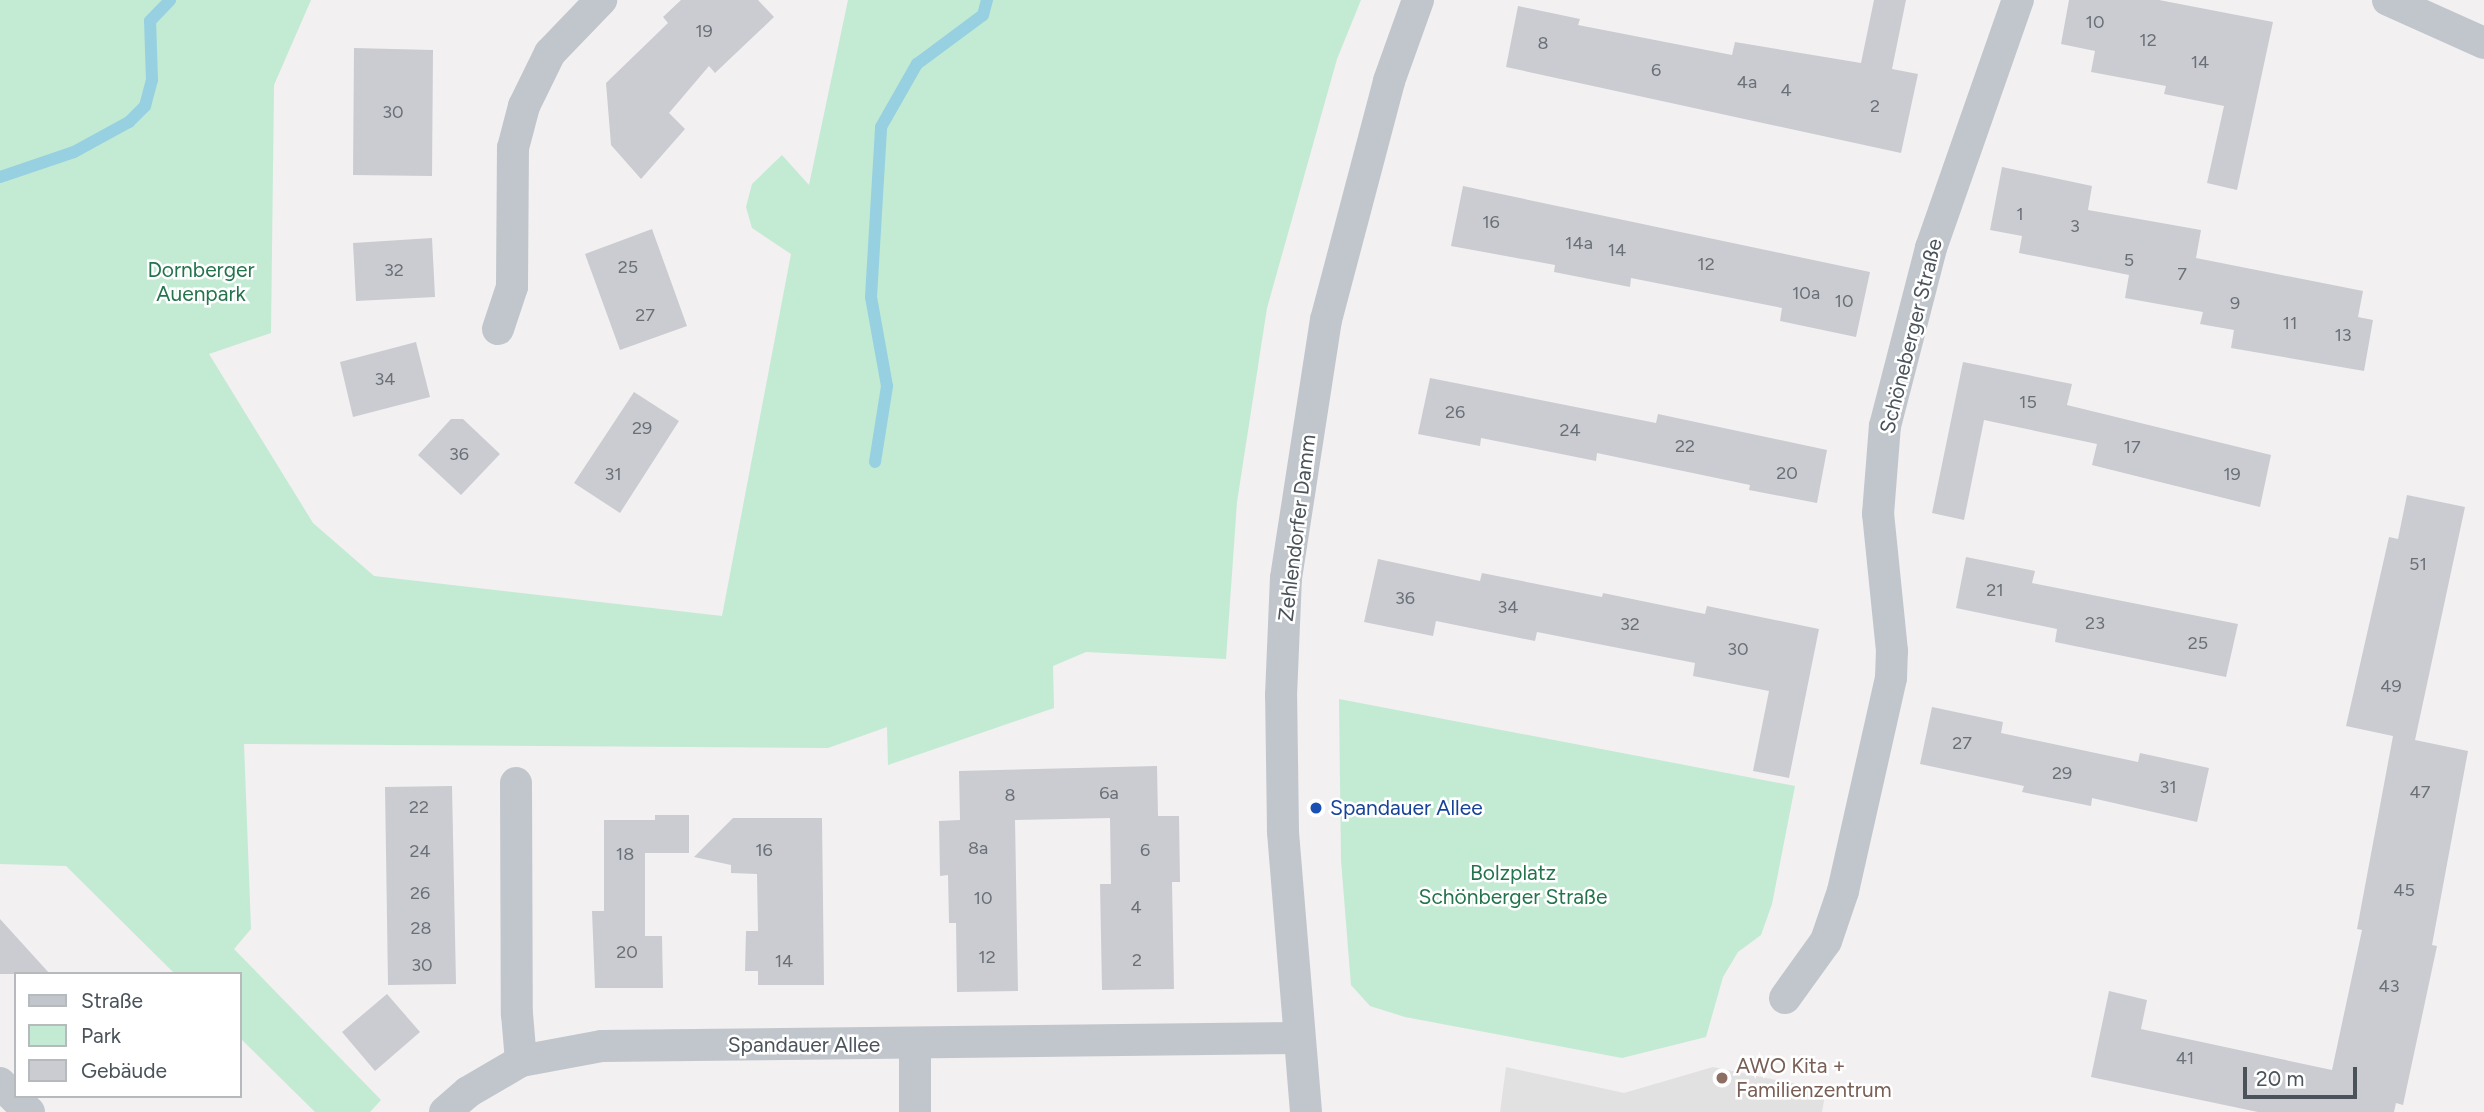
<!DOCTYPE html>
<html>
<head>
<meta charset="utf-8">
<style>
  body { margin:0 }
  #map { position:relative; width:2484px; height:1112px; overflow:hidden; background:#f2f0f0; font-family:Figtree,sans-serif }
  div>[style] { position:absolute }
  .education>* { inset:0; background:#e2e1e1 }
  .green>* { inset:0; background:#c3ead3 }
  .stream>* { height:12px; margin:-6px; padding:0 6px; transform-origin:6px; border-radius:6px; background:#96d0e1 }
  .building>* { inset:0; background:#cbccd1 }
  .minor>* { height:32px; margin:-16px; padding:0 16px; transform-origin:16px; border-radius:16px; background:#c0c6cc }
  .dots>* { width:19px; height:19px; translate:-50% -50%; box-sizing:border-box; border:4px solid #fff; border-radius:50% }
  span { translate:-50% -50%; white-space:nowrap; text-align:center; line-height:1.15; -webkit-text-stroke:5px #fff; paint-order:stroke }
  .number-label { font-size:18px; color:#6a7078 }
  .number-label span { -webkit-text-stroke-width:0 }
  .park-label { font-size:21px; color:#23744c }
  .street-label { font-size:21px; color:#4a525a }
  .transit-label { font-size:21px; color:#164399 }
  .left { translate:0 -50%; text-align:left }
  .education-label { font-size:21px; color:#785e54 }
  .legend { position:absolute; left:14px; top:972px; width:228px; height:126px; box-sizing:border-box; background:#fff; border:2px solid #b7babd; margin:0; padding:9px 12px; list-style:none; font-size:21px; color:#4a525a }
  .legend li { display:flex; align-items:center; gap:14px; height:35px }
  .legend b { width:35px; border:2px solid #b7babd }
  .scale { position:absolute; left:2243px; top:1067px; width:114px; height:32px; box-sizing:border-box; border:4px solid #4a525a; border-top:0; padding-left:9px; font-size:21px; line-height:24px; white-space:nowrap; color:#4a525a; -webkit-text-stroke:5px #fff; paint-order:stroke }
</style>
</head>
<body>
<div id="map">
  <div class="education">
    <i style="clip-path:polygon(1506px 1067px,1624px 1093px,1713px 1067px,1826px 1090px,1822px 1112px,1500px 1112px)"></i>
  </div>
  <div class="green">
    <i style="clip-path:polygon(0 0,311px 0,274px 85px,271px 333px,209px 354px,313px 523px,374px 576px,722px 616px,791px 254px,752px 228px,746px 207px,752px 184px,782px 155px,809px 185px,848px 0,1361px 0,1337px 59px,1267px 308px,1237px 502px,1226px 659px,1086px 652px,1053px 666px,1054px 708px,888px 765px,887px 727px,828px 748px,244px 744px,251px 929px,234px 949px,381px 1100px,370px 1112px,315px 1112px,240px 1038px,240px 974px,175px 974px,66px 866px,0 864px)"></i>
    <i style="clip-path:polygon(1339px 699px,1795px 786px,1772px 904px,1761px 935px,1738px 952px,1723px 977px,1706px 1037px,1622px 1058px,1405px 1017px,1370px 1006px,1351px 985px,1341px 860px)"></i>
  </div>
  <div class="stream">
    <i style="left:0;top:177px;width:78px;rotate:-18.7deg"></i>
    <i style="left:74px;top:152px;width:63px;rotate:-28.6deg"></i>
    <i style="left:129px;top:122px;width:23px;rotate:-45deg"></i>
    <i style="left:145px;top:106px;width:27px;rotate:-75deg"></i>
    <i style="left:152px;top:80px;width:59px;rotate:-91.9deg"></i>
    <i style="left:150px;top:21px;width:29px;rotate:-46deg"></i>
    <i style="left:875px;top:462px;width:77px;rotate:-81deg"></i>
    <i style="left:887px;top:386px;width:90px;rotate:-100.2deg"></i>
    <i style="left:871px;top:297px;width:170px;rotate:-86.6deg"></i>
    <i style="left:881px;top:127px;width:73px;rotate:-60.3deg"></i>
    <i style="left:917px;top:64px;width:82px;rotate:-36.6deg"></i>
    <i style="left:983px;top:15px;width:16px;rotate:-75deg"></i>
  </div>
  <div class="building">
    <i style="clip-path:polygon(681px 0,758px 0,774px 17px,715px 73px,709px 66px,669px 113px,685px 129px,641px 179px,611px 145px,606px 83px,668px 23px,663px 17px)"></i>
    <i style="clip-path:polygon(1874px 0,1906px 0,1892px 69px,1918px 74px,1901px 153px,1506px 67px,1518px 6px,1580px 19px,1578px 25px,1732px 55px,1735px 42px,1861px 63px)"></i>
    <i style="clip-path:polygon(2069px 0,2159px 0,2273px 22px,2237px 190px,2207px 183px,2224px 106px,2164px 94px,2166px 86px,2091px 72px,2095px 51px,2061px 44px)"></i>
    <i style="clip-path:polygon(354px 48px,433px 50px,432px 176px,353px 175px)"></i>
    <i style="clip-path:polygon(2002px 167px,2092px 186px,2088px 210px,2201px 230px,2196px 258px,2363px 291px,2358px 317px,2373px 320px,2364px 371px,2231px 348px,2234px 330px,2200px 324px,2203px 312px,2125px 298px,2129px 275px,2019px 253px,2022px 236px,1990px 230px)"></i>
    <i style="clip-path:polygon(1463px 186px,1870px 272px,1856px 337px,1780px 321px,1782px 308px,1631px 278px,1630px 287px,1554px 272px,1555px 265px,1451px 246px)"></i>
    <i style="clip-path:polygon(652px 229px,687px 326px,620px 350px,585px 254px)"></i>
    <i style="clip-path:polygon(432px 238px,435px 297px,356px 301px,353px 243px)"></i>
    <i style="clip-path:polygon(416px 342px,430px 397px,353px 417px,340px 362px)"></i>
    <i style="clip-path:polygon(1963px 362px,2072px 384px,2067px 405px,2271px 455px,2260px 507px,2092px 465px,2097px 444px,1984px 420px,1964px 520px,1932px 513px)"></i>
    <i style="clip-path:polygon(1430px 378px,1656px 423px,1658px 414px,1827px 450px,1817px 503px,1749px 490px,1750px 485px,1597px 453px,1596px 461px,1481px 438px,1480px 446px,1418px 434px)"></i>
    <i style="clip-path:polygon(634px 392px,679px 421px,620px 513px,574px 483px)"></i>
    <i style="clip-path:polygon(451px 419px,463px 419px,500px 454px,461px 495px,418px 455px)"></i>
    <i style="clip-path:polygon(2407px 495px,2465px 507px,2415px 740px,2468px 751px,2432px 945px,2437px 946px,2403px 1105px,2396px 1103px,2394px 1112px,2258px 1112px,2091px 1077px,2109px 991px,2147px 1000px,2141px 1029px,2332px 1070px,2362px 930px,2357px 929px,2393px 736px,2346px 726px,2389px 537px,2398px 539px)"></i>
    <i style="clip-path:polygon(1966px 557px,2035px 571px,2032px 583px,2238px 624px,2226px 677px,2055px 642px,2057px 629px,1956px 608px)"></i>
    <i style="clip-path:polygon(1378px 559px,1480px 581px,1482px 573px,1602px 597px,1603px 593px,1705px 614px,1707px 606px,1819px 629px,1789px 778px,1753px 771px,1769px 691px,1693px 676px,1695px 663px,1537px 632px,1535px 641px,1436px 621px,1433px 636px,1364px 622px)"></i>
    <i style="clip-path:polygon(1932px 707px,2003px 722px,2001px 733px,2138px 762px,2140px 753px,2209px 768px,2197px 822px,2092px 798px,2091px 806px,2022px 792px,2024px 786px,1920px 764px)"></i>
    <i style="clip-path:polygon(1157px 766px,1158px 816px,1179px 816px,1180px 882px,1172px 882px,1174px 989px,1102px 990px,1100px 884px,1111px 884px,1110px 818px,1015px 820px,1018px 991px,957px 992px,956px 923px,949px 923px,948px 875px,940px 876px,939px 821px,960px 820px,959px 771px)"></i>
    <i style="clip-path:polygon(452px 786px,456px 984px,388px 985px,385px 787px)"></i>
    <i style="clip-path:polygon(655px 815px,689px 815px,689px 853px,645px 853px,645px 936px,662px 936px,663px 988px,595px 988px,592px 911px,604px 911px,604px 820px,655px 820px)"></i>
    <i style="clip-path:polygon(733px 818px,822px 818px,824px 985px,758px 985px,758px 971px,745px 971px,746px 931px,758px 931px,757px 874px,731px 873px,731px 865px,694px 857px)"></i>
    <i style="clip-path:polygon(0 919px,50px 974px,0 974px)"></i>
    <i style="clip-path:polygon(387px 994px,420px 1032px,375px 1071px,342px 1032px)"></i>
  </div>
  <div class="minor">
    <i style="left:2388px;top:0;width:105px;rotate:24.1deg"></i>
    <i style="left:498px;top:329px;width:44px;rotate:-71.6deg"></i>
    <i style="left:512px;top:287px;width:139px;rotate:-89.6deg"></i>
    <i style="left:513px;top:148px;width:43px;rotate:-75.3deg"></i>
    <i style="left:524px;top:106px;width:59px;rotate:-63.9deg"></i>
    <i style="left:550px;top:53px;width:74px;rotate:-46.1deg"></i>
    <i style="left:516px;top:783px;width:231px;rotate:89.8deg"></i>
    <i style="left:517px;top:1014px;width:47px;rotate:85.1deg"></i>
    <i style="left:1785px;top:998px;width:70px;rotate:-54.3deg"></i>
    <i style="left:1826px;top:941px;width:53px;rotate:-71.2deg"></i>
    <i style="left:1843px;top:891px;width:218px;rotate:-77.3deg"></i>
    <i style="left:1891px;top:678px;width:27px;rotate:-88deg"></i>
    <i style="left:1892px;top:651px;width:138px;rotate:-95.8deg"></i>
    <i style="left:1878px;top:514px;width:88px;rotate:-85.5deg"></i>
    <i style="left:1885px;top:426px;width:184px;rotate:-75.5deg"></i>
    <i style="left:1931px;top:248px;width:263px;rotate:-70.7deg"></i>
    <i style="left:915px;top:1044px;width:68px;rotate:90deg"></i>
    <i style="left:0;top:1083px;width:41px;rotate:45deg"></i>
    <i style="left:445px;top:1112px;width:30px;rotate:-41deg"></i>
    <i style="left:468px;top:1092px;width:61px;rotate:-30.3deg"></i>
    <i style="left:521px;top:1061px;width:82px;rotate:-10.5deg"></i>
    <i style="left:602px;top:1046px;width:696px;rotate:-0.66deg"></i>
    <i style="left:1306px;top:1112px;width:282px;rotate:-94.7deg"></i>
    <i style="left:1283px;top:831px;width:135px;rotate:-90.8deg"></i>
    <i style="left:1281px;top:696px;width:118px;rotate:-87.6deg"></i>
    <i style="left:1286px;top:578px;width:261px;rotate:-81.2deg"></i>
    <i style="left:1326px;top:320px;width:247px;rotate:-75.2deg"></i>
    <i style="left:1389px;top:81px;width:86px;rotate:-70.3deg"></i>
  </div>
  <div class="dots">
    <i style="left:1316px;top:808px;background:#1a4fb4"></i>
    <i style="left:1722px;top:1078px;background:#8d6e63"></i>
  </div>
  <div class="number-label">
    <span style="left:2095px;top:22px">10</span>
    <span style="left:704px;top:31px">19</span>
    <span style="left:2148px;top:40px">12</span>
    <span style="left:1543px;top:43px">8</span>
    <span style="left:2200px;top:62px">14</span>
    <span style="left:1656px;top:70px">6</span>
    <span style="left:1747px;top:82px">4a</span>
    <span style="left:1786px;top:90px">4</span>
    <span style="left:1875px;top:106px">2</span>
    <span style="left:393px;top:112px">30</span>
    <span style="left:2020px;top:214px">1</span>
    <span style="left:1491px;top:222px">16</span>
    <span style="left:2075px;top:226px">3</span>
    <span style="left:1579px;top:243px">14a</span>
    <span style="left:1617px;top:250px">14</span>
    <span style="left:2129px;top:260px">5</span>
    <span style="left:1706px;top:264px">12</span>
    <span style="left:628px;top:267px">25</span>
    <span style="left:394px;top:270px">32</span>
    <span style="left:2182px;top:274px">7</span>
    <span style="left:1806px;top:293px">10a</span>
    <span style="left:1844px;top:301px">10</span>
    <span style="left:2235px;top:303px">9</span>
    <span style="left:645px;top:315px">27</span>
    <span style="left:2290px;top:323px">11</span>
    <span style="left:2343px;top:335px">13</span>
    <span style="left:385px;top:379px">34</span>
    <span style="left:2028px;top:402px">15</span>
    <span style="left:1455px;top:412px">26</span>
    <span style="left:642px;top:428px">29</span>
    <span style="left:1570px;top:430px">24</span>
    <span style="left:1685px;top:446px">22</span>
    <span style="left:2132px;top:447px">17</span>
    <span style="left:459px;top:454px">36</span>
    <span style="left:1787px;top:473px">20</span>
    <span style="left:613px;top:474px">31</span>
    <span style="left:2232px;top:474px">19</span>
    <span style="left:2418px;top:564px">51</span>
    <span style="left:1995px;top:590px">21</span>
    <span style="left:1405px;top:598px">36</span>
    <span style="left:1508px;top:607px">34</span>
    <span style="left:2095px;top:623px">23</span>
    <span style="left:1630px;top:624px">32</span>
    <span style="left:2198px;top:643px">25</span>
    <span style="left:1738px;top:649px">30</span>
    <span style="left:2391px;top:686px">49</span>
    <span style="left:1962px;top:743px">27</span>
    <span style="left:2062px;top:773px">29</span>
    <span style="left:2168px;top:787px">31</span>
    <span style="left:2420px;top:792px">47</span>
    <span style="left:1109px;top:793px">6a</span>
    <span style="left:1010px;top:795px">8</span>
    <span style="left:419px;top:807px">22</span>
    <span style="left:978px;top:848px">8a</span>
    <span style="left:764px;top:850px">16</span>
    <span style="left:1145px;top:850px">6</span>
    <span style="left:420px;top:851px">24</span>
    <span style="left:625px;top:854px">18</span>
    <span style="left:2404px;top:890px">45</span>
    <span style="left:420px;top:893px">26</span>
    <span style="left:983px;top:898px">10</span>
    <span style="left:1136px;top:907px">4</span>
    <span style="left:421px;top:928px">28</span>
    <span style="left:627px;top:952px">20</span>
    <span style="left:987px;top:957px">12</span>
    <span style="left:1137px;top:960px">2</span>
    <span style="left:784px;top:961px">14</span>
    <span style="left:422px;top:965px">30</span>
    <span style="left:2389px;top:986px">43</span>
    <span style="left:2185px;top:1058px">41</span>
  </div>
  <div class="park-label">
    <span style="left:201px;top:282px">Dornberger<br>Auenpark</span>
    <span style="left:1513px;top:885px">Bolzplatz<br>Schönberger Straße</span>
  </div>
  <div class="street-label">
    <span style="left:1911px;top:336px;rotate:-76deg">Schöneberger Straße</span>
    <span style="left:1297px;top:528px;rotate:-83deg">Zehlendorfer Damm</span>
    <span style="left:804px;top:1045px">Spandauer Allee</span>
  </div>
  <div class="transit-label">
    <span class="left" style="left:1330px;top:808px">Spandauer Allee</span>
  </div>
  <div class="education-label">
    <span class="left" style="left:1736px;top:1078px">AWO Kita +<br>Familienzentrum</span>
  </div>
  <ul class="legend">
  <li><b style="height:9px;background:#c0c6cc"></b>Straße</li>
  <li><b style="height:19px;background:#c3ead3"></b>Park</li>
  <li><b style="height:19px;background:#cbccd1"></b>Gebäude</li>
  </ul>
  <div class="scale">20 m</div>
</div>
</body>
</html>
